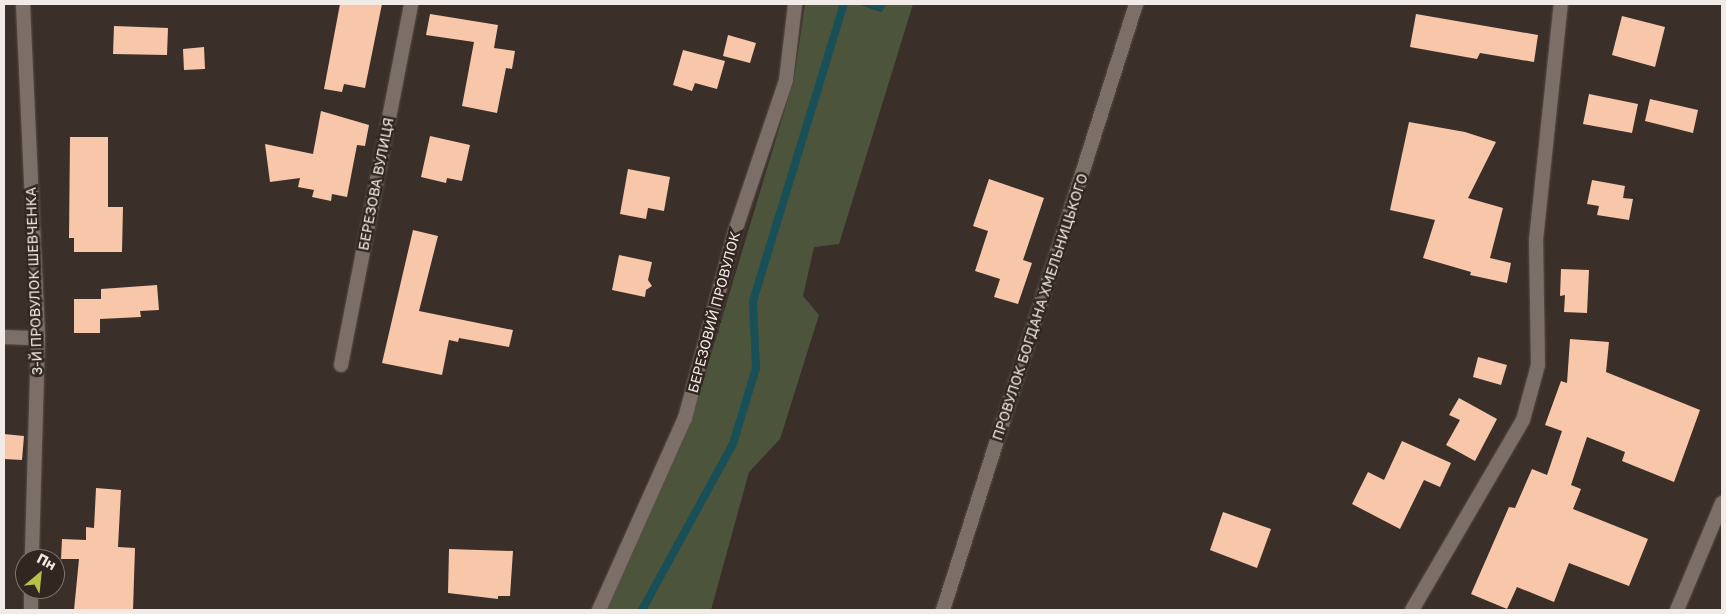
<!DOCTYPE html>
<html>
<head>
<meta charset="utf-8">
<style>
  body { margin:0 }
  #map { position:relative; width:1726px; height:614px; overflow:hidden; background:#3b3029; font-family:"Golos Text",sans-serif }
  div>[style] { position:absolute }
  .green>* { inset:0; background:#4c553b }
  .water>* { inset:0; background:#194f56 }
  .stream>* { height:8px; margin:-4px; padding:0 4px; transform-origin:4px; border-radius:4px; background:#194f56 }
  .building>* { inset:0; background:#f8c6a8 }
  .roads { filter:drop-shadow(0 0 1px #584f49) drop-shadow(0 0 1px #584f49) }
  .service>* { height:14px; margin:-7px; padding:0 7px; transform-origin:7px; border-radius:7px; background:#7c6f68 }
  .minor>* { height:14px; margin:-7px; padding:0 7px; transform-origin:7px; border-radius:7px; background:#7c6f68 }
  span { translate:-50% -50%; white-space:nowrap; text-align:center; line-height:1.15; -webkit-text-stroke:5px #312620; paint-order:stroke }
  .street-label { font-size:14px; color:#f2eae6 }
  .frame { position:absolute; inset:0; border:5px solid #f2eae6; pointer-events:none }
  .north { position:absolute; left:15px; top:549px; width:50px; height:50px; box-sizing:border-box; background:#312620; border:1px solid #7e746f; border-radius:50%; rotate:28deg; font-size:14px; font-weight:700; line-height:20px; text-align:center; color:#f2eae6 }
  .north::after { content:''; display:block; margin:auto; width:18px; height:22px; background:#b8c147; clip-path:polygon(50% 0,100% 100%,50% 72%,0 100%) }
</style>
</head>
<body>
<div id="map">
  <div class="green">
    <i style="clip-path:polygon(805px 4px,858px 4px,881px 12px,886px 4px,913px 4px,839px 244px,814px 247px,803px 296px,819px 315px,780px 439px,749px 472px,711px 610px,605px 610px,691px 421px,794px 79px)"></i>
  </div>
  <div class="water">
    <i style="clip-path:polygon(858px 4px,886px 4px,882px 12px)"></i>
  </div>
  <div class="stream">
    <i style="left:642px;top:610px;width:189px;rotate:-61.3deg"></i>
    <i style="left:733px;top:444px;width:79px;rotate:-73.2deg"></i>
    <i style="left:756px;top:368px;width:67px;rotate:-92.6deg"></i>
    <i style="left:753px;top:301px;width:311px;rotate:-73deg"></i>
  </div>
  <div class="building">
    <i style="clip-path:polygon(340px 4px,382px 4px,365px 88px,344px 84px,342px 92px,324px 89px)"></i>
    <i style="clip-path:polygon(430px 14px,498px 25px,494px 48px,515px 51px,512px 69px,506px 68px,497px 113px,462px 106px,474px 42px,426px 35px)"></i>
    <i style="clip-path:polygon(1416px 14px,1538px 35px,1534px 62px,1480px 53px,1477px 59px,1410px 47px)"></i>
    <i style="clip-path:polygon(1622px 16px,1665px 27px,1655px 67px,1612px 55px)"></i>
    <i style="clip-path:polygon(114px 26px,168px 28px,167px 55px,113px 54px)"></i>
    <i style="clip-path:polygon(728px 35px,756px 43px,750px 63px,723px 56px)"></i>
    <i style="clip-path:polygon(204px 47px,205px 69px,184px 70px,183px 49px)"></i>
    <i style="clip-path:polygon(683px 50px,725px 61px,717px 89px,695px 83px,692px 91px,673px 85px)"></i>
    <i style="clip-path:polygon(1589px 94px,1638px 104px,1632px 133px,1583px 124px)"></i>
    <i style="clip-path:polygon(1650px 99px,1698px 110px,1693px 133px,1645px 121px)"></i>
    <i style="clip-path:polygon(321px 111px,369px 125px,365px 146px,357px 145px,347px 197px,332px 194px,331px 201px,312px 197px,314px 190px,298px 187px,300px 178px,270px 182px,265px 144px,313px 154px)"></i>
    <i style="clip-path:polygon(1409px 122px,1465px 132px,1496px 142px,1468px 198px,1503px 208px,1490px 258px,1511px 263px,1507px 283px,1470px 275px,1471px 272px,1423px 258px,1435px 220px,1390px 210px)"></i>
    <i style="clip-path:polygon(430px 136px,470px 145px,462px 181px,447px 178px,446px 183px,421px 177px)"></i>
    <i style="clip-path:polygon(70px 137px,108px 137px,108px 207px,123px 207px,122px 252px,74px 252px,74px 238px,69px 238px)"></i>
    <i style="clip-path:polygon(628px 169px,670px 177px,664px 211px,648px 208px,646px 219px,620px 214px)"></i>
    <i style="clip-path:polygon(989px 179px,1044px 198px,1023px 260px,1032px 263px,1018px 304px,994px 297px,1000px 279px,975px 271px,988px 231px,973px 226px)"></i>
    <i style="clip-path:polygon(1592px 180px,1625px 186px,1623px 198px,1633px 199px,1629px 220px,1597px 215px,1599px 206px,1587px 204px)"></i>
    <i style="clip-path:polygon(413px 230px,438px 236px,419px 311px,513px 330px,509px 347px,459px 338px,458px 342px,449px 340px,442px 375px,382px 363px)"></i>
    <i style="clip-path:polygon(619px 255px,652px 262px,648px 280px,652px 286px,646px 290px,645px 297px,612px 290px)"></i>
    <i style="clip-path:polygon(1561px 269px,1589px 270px,1587px 313px,1564px 312px,1565px 295px,1560px 296px)"></i>
    <i style="clip-path:polygon(157px 285px,159px 310px,140px 311px,141px 317px,100px 319px,100px 333px,74px 333px,74px 299px,101px 299px,101px 289px)"></i>
    <i style="clip-path:polygon(1570px 339px,1609px 342px,1606px 372px,1700px 410px,1674px 482px,1622px 461px,1625px 452px,1587px 437px,1571px 485px,1581px 489px,1573px 509px,1648px 539px,1629px 586px,1569px 563px,1554px 602px,1517px 587px,1507px 609px,1471px 594px,1509px 507px,1515px 508px,1532px 469px,1547px 475px,1562px 431px,1545px 425px,1561px 381px,1567px 383px)"></i>
    <i style="clip-path:polygon(1478px 357px,1507px 365px,1501px 385px,1473px 377px)"></i>
    <i style="clip-path:polygon(1459px 398px,1497px 419px,1475px 461px,1446px 445px,1460px 420px,1449px 415px)"></i>
    <i style="clip-path:polygon(4px 434px,24px 436px,22px 460px,4px 459px)"></i>
    <i style="clip-path:polygon(1402px 441px,1451px 463px,1440px 487px,1424px 480px,1400px 529px,1352px 504px,1368px 472px,1384px 480px)"></i>
    <i style="clip-path:polygon(96px 488px,121px 490px,118px 547px,135px 548px,133px 610px,74px 610px,79px 559px,61px 559px,62px 539px,86px 540px,86px 527px,94px 528px)"></i>
    <i style="clip-path:polygon(1223px 512px,1271px 529px,1257px 568px,1210px 550px)"></i>
    <i style="clip-path:polygon(449px 549px,513px 551px,510px 596px,498px 596px,498px 599px,448px 593px)"></i>
  </div>
  <div class="roads">
    <div class="service">
      <i style="left:1677px;top:610px;width:116px;rotate:-67.2deg"></i>
    </div>
    <div class="minor">
      <i style="left:23px;top:4px;width:334px;rotate:87.4deg"></i>
      <i style="left:38px;top:338px;width:221px;rotate:91.6deg"></i>
      <i style="left:4px;top:337px;width:34px;rotate:2deg"></i>
      <i style="left:341px;top:365px;width:368px;rotate:-79deg"></i>
      <i style="left:31px;top:610px;width:21px;rotate:-90deg"></i>
      <i style="left:599px;top:610px;width:210px;rotate:-65.9deg"></i>
      <i style="left:685px;top:418px;width:194px;rotate:-75deg"></i>
      <i style="left:735px;top:231px;width:159px;rotate:-71.3deg"></i>
      <i style="left:786px;top:80px;width:77px;rotate:-83.2deg"></i>
      <i style="left:943px;top:610px;width:636px;rotate:-72.33deg"></i>
      <i style="left:1412px;top:610px;width:220px;rotate:-59.7deg"></i>
      <i style="left:1523px;top:420px;width:57px;rotate:-74.7deg"></i>
      <i style="left:1538px;top:365px;width:125px;rotate:-90.9deg"></i>
      <i style="left:1536px;top:240px;width:237px;rotate:-84deg"></i>
    </div>
  </div>
  <div class="street-label">
    <span style="left:376px;top:184px;rotate:-79deg">БЕРЕЗОВА ВУЛИЦЯ</span>
    <span style="left:34px;top:281px;rotate:-92deg">3-Й ПРОВУЛОК ШЕВЧЕНКА</span>
    <span style="left:1040px;top:307px;rotate:-72deg">ПРОВУЛОК БОГДАНА ХМЕЛЬНИЦЬКОГО</span>
    <span style="left:714px;top:312px;rotate:-75deg">БЕРЕЗОВИЙ ПРОВУЛОК</span>
  </div>
  <div class="frame"></div>
  <div class="north">Пн</div>
</div>
</body>
</html>
